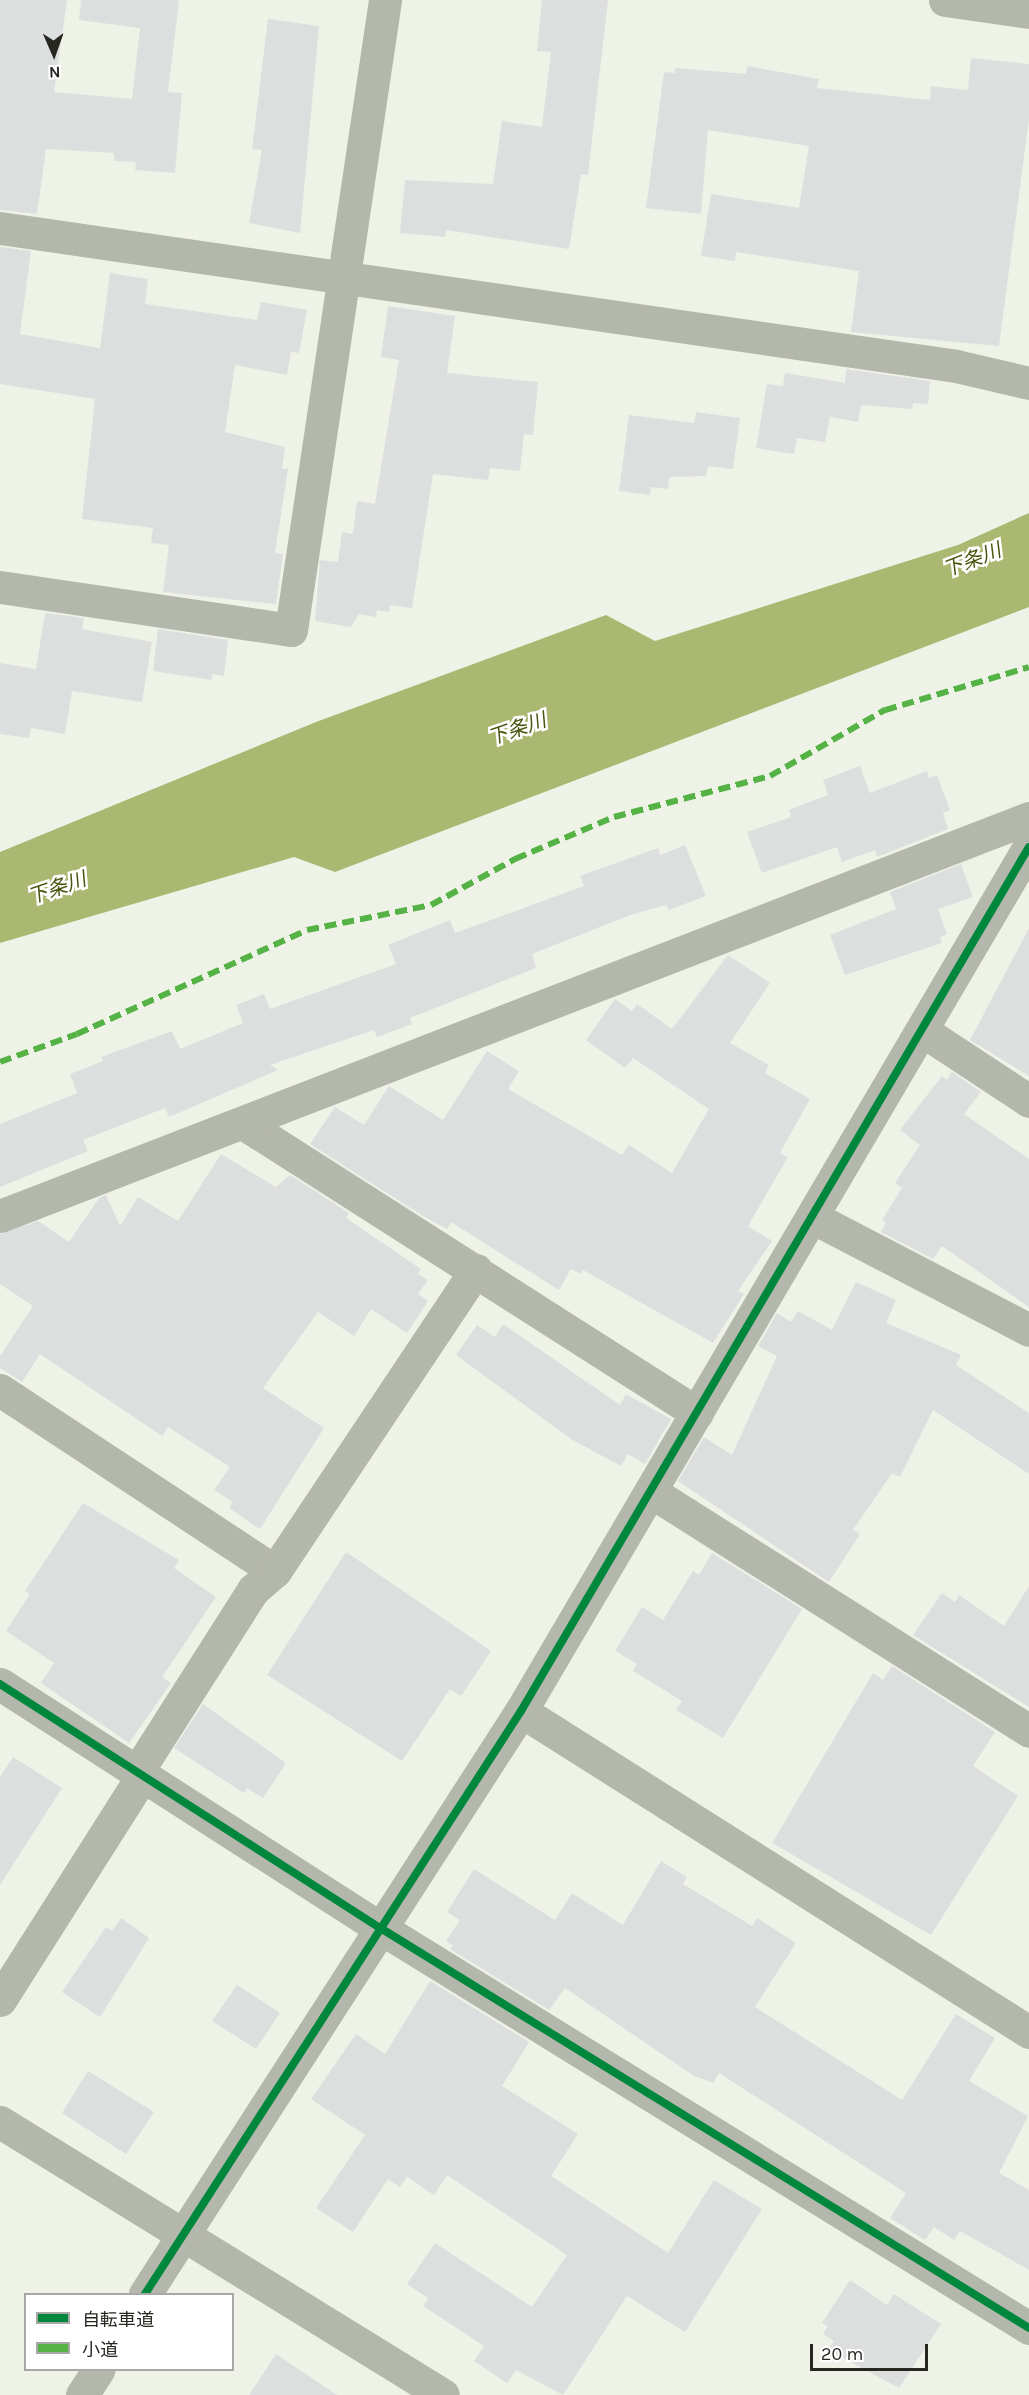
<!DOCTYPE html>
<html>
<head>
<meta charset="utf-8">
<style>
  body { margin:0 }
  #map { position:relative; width:1029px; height:2395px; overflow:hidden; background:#eff2e7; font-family:Karla,"Noto Sans JP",sans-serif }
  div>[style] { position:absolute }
  .water>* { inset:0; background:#aab871 }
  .building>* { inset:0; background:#dddfde }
  .minor>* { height:33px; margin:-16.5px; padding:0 16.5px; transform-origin:16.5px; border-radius:16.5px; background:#b4b7ab }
  .tertiary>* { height:33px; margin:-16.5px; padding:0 16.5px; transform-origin:16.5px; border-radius:16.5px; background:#b4b7ab }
  .quiet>* { height:6px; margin-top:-3px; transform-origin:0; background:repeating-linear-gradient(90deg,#55b245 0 12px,transparent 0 18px) }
  .cycleway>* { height:8px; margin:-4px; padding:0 4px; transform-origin:4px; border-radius:4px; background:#00873e }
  span { translate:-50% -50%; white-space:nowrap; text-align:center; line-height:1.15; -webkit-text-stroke:5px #fff; paint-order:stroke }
  .water-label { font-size:20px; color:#49550e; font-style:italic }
  .legend { position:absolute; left:24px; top:2293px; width:210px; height:78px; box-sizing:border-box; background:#fff; border:2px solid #a8a9a6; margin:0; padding:8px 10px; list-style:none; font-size:18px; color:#252720 }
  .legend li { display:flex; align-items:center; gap:12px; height:30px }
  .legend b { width:30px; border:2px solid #a8a9a6 }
  .north { position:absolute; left:24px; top:24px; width:60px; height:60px; -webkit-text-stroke:4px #fff; paint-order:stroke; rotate:178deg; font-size:16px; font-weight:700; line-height:24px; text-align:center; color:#252720 }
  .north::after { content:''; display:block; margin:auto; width:21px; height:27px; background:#252720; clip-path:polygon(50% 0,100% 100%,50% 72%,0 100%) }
  .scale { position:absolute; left:810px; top:2344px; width:118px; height:27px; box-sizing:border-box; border:3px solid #252720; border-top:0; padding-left:8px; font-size:18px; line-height:21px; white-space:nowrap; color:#252720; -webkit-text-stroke:4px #fff; paint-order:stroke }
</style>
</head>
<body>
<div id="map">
  <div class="water">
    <i style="clip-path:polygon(1029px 513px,1029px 607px,335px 872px,294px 857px,0 943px,0 852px,316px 722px,606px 615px,655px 641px,958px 545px)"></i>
  </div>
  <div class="building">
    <i style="clip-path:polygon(0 0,67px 0,54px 92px,132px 99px,140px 28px,79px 20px,81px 0,179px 0,168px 92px,182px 93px,175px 173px,135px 170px,136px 162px,114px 161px,114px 153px,46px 149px,37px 214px,0 210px)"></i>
    <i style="clip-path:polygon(542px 0,608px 0,588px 175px,581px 174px,569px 249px,446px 230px,445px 237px,400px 233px,405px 180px,493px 184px,502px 121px,542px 127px,551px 52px,537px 51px)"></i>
    <i style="clip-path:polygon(268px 19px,319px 26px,300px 233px,249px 223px,262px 150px,252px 149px)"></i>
    <i style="clip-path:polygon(971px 58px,1029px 64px,1029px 119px,999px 346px,851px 332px,859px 271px,736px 252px,735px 261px,701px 256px,711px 194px,799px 208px,809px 146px,708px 130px,701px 214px,646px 208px,664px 72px,675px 73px,675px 68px,746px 74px,747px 66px,819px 79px,817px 88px,930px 100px,931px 86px,968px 90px)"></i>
    <i style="clip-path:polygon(0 247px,31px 251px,20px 334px,100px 348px,110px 273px,148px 279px,145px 304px,257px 320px,261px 302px,307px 310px,299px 353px,291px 352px,287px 375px,235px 365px,225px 432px,285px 447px,282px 469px,288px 469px,275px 553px,283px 554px,276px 604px,163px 592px,169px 545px,151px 543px,153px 528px,82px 519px,95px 399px,0 384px)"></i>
    <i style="clip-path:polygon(388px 306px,455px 316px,447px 373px,538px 382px,533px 435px,524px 434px,520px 471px,490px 468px,488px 480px,433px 474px,412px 608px,390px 605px,389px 612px,377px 610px,376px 617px,359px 614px,351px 627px,315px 621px,320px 560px,338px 562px,342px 532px,353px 534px,357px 501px,375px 504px,399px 360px,381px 357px)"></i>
    <i style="clip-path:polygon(846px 369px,930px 381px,928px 404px,913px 403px,912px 409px,861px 405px,858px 422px,830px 417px,825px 442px,797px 438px,794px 454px,756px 448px,767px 384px,783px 386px,785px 373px,845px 383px)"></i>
    <i style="clip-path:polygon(696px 412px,740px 418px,733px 469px,708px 466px,706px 476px,669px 477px,668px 489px,651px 487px,650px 495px,619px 491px,629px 415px,694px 423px)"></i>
    <i style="clip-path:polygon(45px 613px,84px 618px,82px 629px,152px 642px,142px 702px,72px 691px,65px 734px,31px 728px,29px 738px,0 734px,0 663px,36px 669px)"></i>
    <i style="clip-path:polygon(158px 629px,228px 640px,224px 676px,212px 674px,212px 680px,153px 671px)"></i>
    <i style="clip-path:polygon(860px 766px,870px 793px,927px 771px,929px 778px,937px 775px,950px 810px,943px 813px,948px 829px,877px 857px,875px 850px,842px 862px,837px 847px,762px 873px,747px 832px,791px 817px,789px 810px,828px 795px,823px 780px)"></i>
    <i style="clip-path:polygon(685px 845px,706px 896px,669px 910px,666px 905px,630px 915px,532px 954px,536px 968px,410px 1018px,412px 1024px,377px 1037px,374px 1030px,270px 1065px,278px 1070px,169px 1117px,165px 1108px,83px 1140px,88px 1151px,0 1187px,0 1124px,77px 1093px,70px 1074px,103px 1061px,101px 1057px,172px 1031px,180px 1049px,243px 1023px,236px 1005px,264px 994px,270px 1009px,396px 964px,388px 945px,450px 920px,455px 933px,584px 886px,580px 876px,658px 848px,660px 855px)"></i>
    <i style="clip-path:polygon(961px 864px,973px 897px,938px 909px,947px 934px,940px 937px,942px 943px,845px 975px,830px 935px,896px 909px,890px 892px)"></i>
    <i style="clip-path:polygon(1029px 928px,1029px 1076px,970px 1040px)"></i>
    <i style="clip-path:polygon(728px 955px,770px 983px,730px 1043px,769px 1065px,765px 1073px,810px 1099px,780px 1153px,788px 1157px,748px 1226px,772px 1241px,738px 1291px,744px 1294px,713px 1343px,583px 1270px,581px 1274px,571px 1269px,559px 1290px,451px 1222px,447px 1229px,423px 1216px,310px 1144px,335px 1107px,364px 1125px,389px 1086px,443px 1120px,487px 1051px,519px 1071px,508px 1089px,622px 1155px,629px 1145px,672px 1173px,709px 1109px,633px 1058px,625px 1068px,586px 1040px,615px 999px,632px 1011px,637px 1004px,672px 1029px)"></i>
    <i style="clip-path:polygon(952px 1072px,981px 1092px,964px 1114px,1029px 1159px,1029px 1307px,942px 1246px,933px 1259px,881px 1232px,886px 1223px,882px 1220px,902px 1188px,895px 1183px,920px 1145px,900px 1130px,942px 1076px,947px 1080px)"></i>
    <i style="clip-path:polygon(221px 1154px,276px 1187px,290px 1175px,349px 1213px,346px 1218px,421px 1269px,418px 1274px,428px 1280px,418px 1294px,428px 1301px,407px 1333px,371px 1309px,354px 1336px,318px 1312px,263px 1388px,324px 1428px,260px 1529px,229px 1508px,233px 1502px,214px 1490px,230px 1467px,168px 1427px,162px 1436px,40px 1354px,22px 1382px,0 1368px,0 1356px,33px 1306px,0 1284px,0 1234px,38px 1221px,69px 1242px,99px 1198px,106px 1195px,120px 1226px,138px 1197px,178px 1221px)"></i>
    <i style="clip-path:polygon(856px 1282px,896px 1300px,886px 1323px,961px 1355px,956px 1365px,1029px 1413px,1029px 1474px,933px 1410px,900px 1477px,892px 1473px,853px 1530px,860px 1534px,829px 1582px,678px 1481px,704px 1437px,732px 1455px,777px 1356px,758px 1346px,777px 1313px,791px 1322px,798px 1311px,832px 1330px)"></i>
    <i style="clip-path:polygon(503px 1324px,620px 1405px,626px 1394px,671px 1419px,645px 1464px,628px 1454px,621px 1466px,571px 1439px,456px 1355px,477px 1325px,495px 1337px)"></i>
    <i style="clip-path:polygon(83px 1503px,179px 1560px,174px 1568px,216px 1597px,162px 1677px,171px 1683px,129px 1743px,41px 1683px,54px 1663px,6px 1631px,30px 1594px,25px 1591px)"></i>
    <i style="clip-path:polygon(346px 1552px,491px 1651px,461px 1696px,450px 1689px,402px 1761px,267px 1675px)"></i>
    <i style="clip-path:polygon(712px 1553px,802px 1609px,723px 1738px,676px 1710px,682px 1701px,633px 1671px,637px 1664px,615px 1651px,642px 1607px,663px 1620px,693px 1571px,699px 1575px)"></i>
    <i style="clip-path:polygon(1029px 1586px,1029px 1707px,913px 1635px,942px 1593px,955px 1602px,959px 1595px,1004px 1626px)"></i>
    <i style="clip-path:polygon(892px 1666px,995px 1732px,973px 1766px,1018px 1796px,931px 1935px,772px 1843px,873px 1673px,883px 1680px)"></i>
    <i style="clip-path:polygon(203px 1704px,286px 1763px,263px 1798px,247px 1788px,244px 1793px,174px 1748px)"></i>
    <i style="clip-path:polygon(13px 1757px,62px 1788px,0 1885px,0 1777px)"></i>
    <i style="clip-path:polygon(661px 1861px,687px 1877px,683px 1884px,752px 1926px,757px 1918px,796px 1943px,755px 2007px,902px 2100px,956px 2014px,995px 2038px,969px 2081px,1028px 2116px,999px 2173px,1029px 2190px,1029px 2270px,960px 2231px,954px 2240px,934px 2227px,925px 2240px,890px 2218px,906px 2193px,719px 2073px,713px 2083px,694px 2076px,565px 1988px,549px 2010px,450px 1949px,453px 1945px,446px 1941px,460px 1920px,447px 1912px,474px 1869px,555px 1920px,572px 1893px,623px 1925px)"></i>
    <i style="clip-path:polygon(121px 1918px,149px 1938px,100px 2017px,62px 1992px,106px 1927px,112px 1931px)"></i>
    <i style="clip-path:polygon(430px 1981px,529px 2042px,502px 2086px,578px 2134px,551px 2176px,668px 2253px,714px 2180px,762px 2209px,685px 2332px,627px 2296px,563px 2395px,516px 2370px,507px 2383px,474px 2361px,484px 2346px,423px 2306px,428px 2298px,407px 2284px,435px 2243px,532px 2307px,567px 2255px,447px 2175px,434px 2195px,407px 2177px,400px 2187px,388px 2179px,353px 2232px,316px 2208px,365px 2135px,311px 2099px,356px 2034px,385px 2054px)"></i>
    <i style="clip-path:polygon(237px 1985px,280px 2013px,256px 2049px,212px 2021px)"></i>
    <i style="clip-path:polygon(88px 2071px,154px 2112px,126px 2154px,62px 2113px)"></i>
    <i style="clip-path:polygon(850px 2280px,887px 2305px,894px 2294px,941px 2324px,899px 2388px,828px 2350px,834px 2341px,823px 2334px,828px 2326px,822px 2323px)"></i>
    <i style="clip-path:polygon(276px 2354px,337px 2395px,249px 2395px)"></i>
  </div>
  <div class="minor">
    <i style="left:945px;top:0;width:85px;rotate:8.1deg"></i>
    <i style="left:0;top:228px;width:966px;rotate:8.21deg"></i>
    <i style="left:956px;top:366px;width:75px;rotate:13.1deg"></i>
    <i style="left:0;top:587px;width:294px;rotate:8.4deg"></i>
    <i style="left:291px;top:630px;width:637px;rotate:-81.51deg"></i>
    <i style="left:923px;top:1031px;width:127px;rotate:33.4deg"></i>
    <i style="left:246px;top:1125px;width:535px;rotate:32.56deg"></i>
    <i style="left:0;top:1216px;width:1103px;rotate:-21.15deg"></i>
    <i style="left:814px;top:1218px;width:242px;rotate:27.5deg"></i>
    <i style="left:0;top:1390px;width:329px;rotate:33.4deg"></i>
    <i style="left:653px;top:1493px;width:445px;rotate:32.3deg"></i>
    <i style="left:0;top:1684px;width:454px;rotate:32.7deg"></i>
    <i style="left:382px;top:1929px;width:760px;rotate:31.66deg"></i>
    <i style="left:521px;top:1711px;width:601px;rotate:32.29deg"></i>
    <i style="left:137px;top:1772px;width:216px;rotate:-57.5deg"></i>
    <i style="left:253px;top:1590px;width:29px;rotate:-41deg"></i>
    <i style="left:275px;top:1571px;width:362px;rotate:-56.3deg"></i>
    <i style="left:0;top:2000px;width:267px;rotate:-57.6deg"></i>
    <i style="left:0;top:2122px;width:520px;rotate:31.64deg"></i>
  </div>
  <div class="tertiary">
    <i style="left:145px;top:2294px;width:694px;rotate:-57.18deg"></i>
    <i style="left:521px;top:1711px;width:1002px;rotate:-59.55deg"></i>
    <i style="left:82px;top:2395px;width:30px;rotate:-57deg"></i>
  </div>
  <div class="quiet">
    <i style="left:0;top:1062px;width:82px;rotate:-20deg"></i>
    <i style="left:77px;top:1034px;width:252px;rotate:-24.3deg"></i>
    <i style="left:307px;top:930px;width:126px;rotate:-11.4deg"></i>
    <i style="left:431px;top:905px;width:96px;rotate:-28.7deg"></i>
    <i style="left:515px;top:859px;width:108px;rotate:-23deg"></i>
    <i style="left:614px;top:817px;width:161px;rotate:-14.7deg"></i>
    <i style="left:770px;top:776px;width:133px;rotate:-29.9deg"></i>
    <i style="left:885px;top:710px;width:150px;rotate:-16.6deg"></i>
  </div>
  <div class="cycleway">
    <i style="left:0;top:1684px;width:454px;rotate:32.7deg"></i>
    <i style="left:382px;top:1929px;width:760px;rotate:31.66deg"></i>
    <i style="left:145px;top:2294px;width:694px;rotate:-57.18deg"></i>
    <i style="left:521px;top:1711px;width:1002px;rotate:-59.55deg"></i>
  </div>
  <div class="water-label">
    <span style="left:972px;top:560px;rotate:-21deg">下条川</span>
    <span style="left:517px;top:729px;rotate:-19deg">下条川</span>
    <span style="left:57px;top:888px;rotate:-19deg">下条川</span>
  </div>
  <ul class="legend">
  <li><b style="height:8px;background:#00873e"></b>自転車道</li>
  <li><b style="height:8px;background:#55b245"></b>小道</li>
  </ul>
  <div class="north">N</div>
  <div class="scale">20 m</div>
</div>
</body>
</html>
